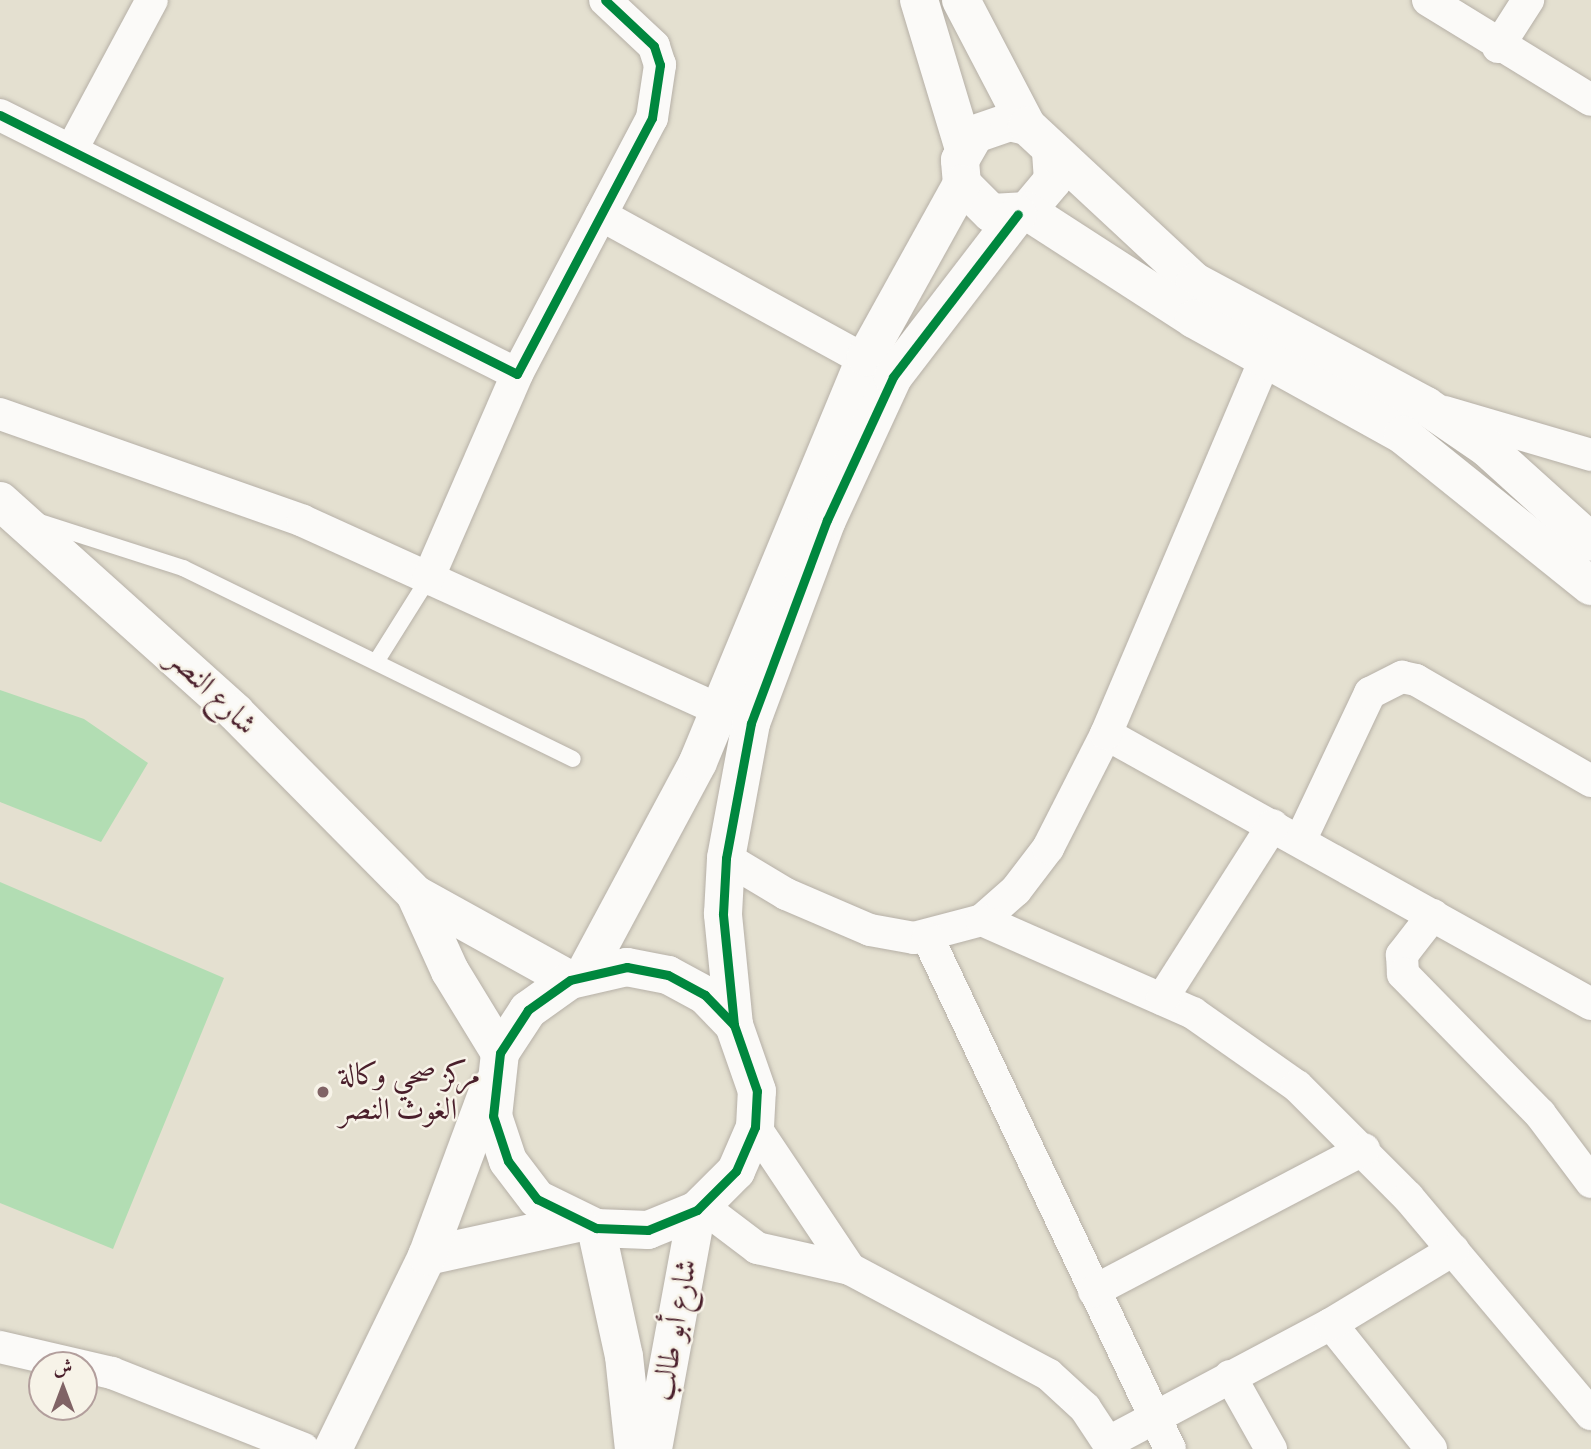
<!DOCTYPE html>
<html>
<head>
<meta charset="utf-8">
<style>
  body { margin:0 }
  #map { position:relative; width:1591px; height:1449px; overflow:hidden; background:#e4e0d0; font-family:"IM FELL Double Pica",Amiri,serif }
  div>[style] { position:absolute }
  .green>* { inset:0; background:#b2ddb3 }
  .roads { filter:drop-shadow(0 0 2px #b6b0a7) drop-shadow(0 0 2px #b6b0a7) }
  .service>* { height:16px; margin:-8px; padding:0 8px; transform-origin:8px; border-radius:8px; background:#fbfaf8 }
  .minor>* { height:32px; margin:-16px; padding:0 16px; transform-origin:16px; border-radius:16px; background:#fbfaf8 }
  .tertiary>* { height:38px; margin:-19px; padding:0 19px; transform-origin:19px; border-radius:19px; background:#fbfaf8 }
  .cycleway>* { height:9px; margin:-4.5px; padding:0 4.5px; transform-origin:4.5px; border-radius:4.5px; background:#00873e }
  .dots>* { width:19px; height:19px; translate:-50% -50%; box-sizing:border-box; border:4px solid #f7f3e8; border-radius:50% }
  span { translate:-50% -50%; white-space:nowrap; text-align:center; line-height:1.15; -webkit-text-stroke:5px #f7f3e8; paint-order:stroke }
  .street-label { font-size:30px; color:#4a1f2b }
  .poi-label { font-size:30px; color:#4a1f2b }
  .left { translate:0 -50%; text-align:left }
  .north { position:absolute; left:28px; top:1351px; width:70px; height:70px; box-sizing:border-box; background:#f7f3e8; border:2px solid #b29e9c; border-radius:50%; rotate:0deg; font-size:19px; font-weight:700; line-height:28px; text-align:center; color:#4a1f2b }
  .north::after { content:''; display:block; margin:auto; width:24px; height:32px; background:#806365; clip-path:polygon(50% 0,100% 100%,50% 72%,0 100%) }
</style>
</head>
<body>
<div id="map">
  <div class="green">
    <i style="clip-path:polygon(0 690px,84px 719px,148px 763px,101px 842px,0 802px)"></i>
    <i style="clip-path:polygon(0 882px,224px 978px,113px 1249px,0 1203px)"></i>
  </div>
  <div class="roads">
    <div class="service">
      <i style="left:40px;top:522px;width:150px;rotate:17.8deg"></i>
      <i style="left:183px;top:568px;width:434px;rotate:26.1deg"></i>
      <i style="left:376px;top:662px;width:98px;rotate:-57.9deg"></i>
    </div>
    <div class="minor">
      <i style="left:1428px;top:0;width:191px;rotate:31.5deg"></i>
      <i style="left:1498px;top:47px;width:56px;rotate:-57.4deg"></i>
      <i style="left:0;top:115px;width:578px;rotate:26.61deg"></i>
      <i style="left:517px;top:374px;width:289px;rotate:-62.2deg"></i>
      <i style="left:652px;top:118px;width:54px;rotate:-81.4deg"></i>
      <i style="left:660px;top:65px;width:20px;rotate:-108deg"></i>
      <i style="left:654px;top:46px;width:67px;rotate:-136.8deg"></i>
      <i style="left:72px;top:149px;width:169px;rotate:-61.8deg"></i>
      <i style="left:601px;top:215px;width:324px;rotate:28.8deg"></i>
      <i style="left:1445px;top:412px;width:152px;rotate:16.4deg"></i>
      <i style="left:0;top:414px;width:321px;rotate:19.4deg"></i>
      <i style="left:303px;top:521px;width:479px;rotate:24.4deg"></i>
      <i style="left:428px;top:579px;width:223px;rotate:-66.5deg"></i>
      <i style="left:1106px;top:734px;width:555px;rotate:29.1deg"></i>
      <i style="left:1300px;top:841px;width:164px;rotate:-64.7deg"></i>
      <i style="left:1370px;top:693px;width:36px;rotate:-27deg"></i>
      <i style="left:1402px;top:677px;width:14px;rotate:12deg"></i>
      <i style="left:1416px;top:680px;width:202px;rotate:30deg"></i>
      <i style="left:726px;top:858px;width:70px;rotate:31deg"></i>
      <i style="left:786px;top:894px;width:91px;rotate:23.2deg"></i>
      <i style="left:870px;top:930px;width:45px;rotate:10.3deg"></i>
      <i style="left:914px;top:938px;width:70px;rotate:-14.8deg"></i>
      <i style="left:982px;top:920px;width:45px;rotate:-41.4deg"></i>
      <i style="left:1016px;top:890px;width:53px;rotate:-52.7deg"></i>
      <i style="left:1048px;top:848px;width:128px;rotate:-63deg"></i>
      <i style="left:1106px;top:734px;width:430px;rotate:-67deg"></i>
      <i style="left:1433px;top:915px;width:51px;rotate:127.8deg"></i>
      <i style="left:1402px;top:955px;width:19px;rotate:87deg"></i>
      <i style="left:1403px;top:974px;width:196px;rotate:45.6deg"></i>
      <i style="left:1540px;top:1114px;width:85px;rotate:53.1deg"></i>
      <i style="left:982px;top:920px;width:231px;rotate:23.8deg"></i>
      <i style="left:1193px;top:1013px;width:127px;rotate:35.1deg"></i>
      <i style="left:1297px;top:1086px;width:157px;rotate:45deg"></i>
      <i style="left:1408px;top:1197px;width:284px;rotate:49.9deg"></i>
      <i style="left:928px;top:938px;width:565px;rotate:64.66deg"></i>
      <i style="left:1162px;top:999px;width:206px;rotate:-57.5deg"></i>
      <i style="left:755px;top:1127px;width:171px;rotate:56.2deg"></i>
      <i style="left:703px;top:1207px;width:68px;rotate:37.2deg"></i>
      <i style="left:757px;top:1248px;width:95px;rotate:12.7deg"></i>
      <i style="left:850px;top:1269px;width:225px;rotate:28deg"></i>
      <i style="left:1049px;top:1375px;width:49px;rotate:42.5deg"></i>
      <i style="left:1085px;top:1408px;width:49px;rotate:56.6deg"></i>
      <i style="left:1094px;top:1291px;width:305px;rotate:-27.7deg"></i>
      <i style="left:1331px;top:1324px;width:160px;rotate:51.3deg"></i>
      <i style="left:0;top:1347px;width:115px;rotate:13.1deg"></i>
      <i style="left:112px;top:1373px;width:206px;rotate:21.6deg"></i>
      <i style="left:1230px;top:1376px;width:84px;rotate:60.7deg"></i>
      <i style="left:1109px;top:1442px;width:251px;rotate:-28deg"></i>
      <i style="left:1331px;top:1324px;width:143px;rotate:-31.2deg"></i>
    </div>
    <div class="tertiary">
      <i style="left:919px;top:0;width:156px;rotate:73.2deg"></i>
      <i style="left:961px;top:0;width:142px;rotate:62.4deg"></i>
      <i style="left:1051px;top:152px;width:28px;rotate:86deg"></i>
      <i style="left:1053px;top:180px;width:40px;rotate:130deg"></i>
      <i style="left:1027px;top:211px;width:36px;rotate:177deg"></i>
      <i style="left:991px;top:213px;width:41px;rotate:-135deg"></i>
      <i style="left:962px;top:184px;width:24px;rotate:-95deg"></i>
      <i style="left:960px;top:160px;width:30px;rotate:-60deg"></i>
      <i style="left:975px;top:134px;width:36px;rotate:-19deg"></i>
      <i style="left:1009px;top:122px;width:18px;rotate:13deg"></i>
      <i style="left:1027px;top:126px;width:229px;rotate:42.9deg"></i>
      <i style="left:1195px;top:282px;width:262px;rotate:28.2deg"></i>
      <i style="left:1426px;top:406px;width:74px;rotate:34.5deg"></i>
      <i style="left:1487px;top:448px;width:140px;rotate:42.1deg"></i>
      <i style="left:1027px;top:211px;width:199px;rotate:32.9deg"></i>
      <i style="left:1194px;top:319px;width:239px;rotate:29deg"></i>
      <i style="left:1403px;top:435px;width:241px;rotate:38.8deg"></i>
      <i style="left:0;top:501px;width:317px;rotate:41.9deg"></i>
      <i style="left:236px;top:713px;width:255px;rotate:45.3deg"></i>
      <i style="left:415px;top:894px;width:177px;rotate:29deg"></i>
      <i style="left:415px;top:894px;width:85px;rotate:65.6deg"></i>
      <i style="left:450px;top:971px;width:96px;rotate:58.6deg"></i>
      <i style="left:585px;top:973px;width:239px;rotate:-61.8deg"></i>
      <i style="left:698px;top:762px;width:438px;rotate:-67.5deg"></i>
      <i style="left:866px;top:357px;width:198px;rotate:-61deg"></i>
      <i style="left:734px;top:1025px;width:42px;rotate:-134deg"></i>
      <i style="left:705px;top:995px;width:42px;rotate:-151.6deg"></i>
      <i style="left:668px;top:975px;width:42px;rotate:-169deg"></i>
      <i style="left:627px;top:967px;width:58px;rotate:167.2deg"></i>
      <i style="left:570px;top:980px;width:52px;rotate:144.5deg"></i>
      <i style="left:528px;top:1010px;width:51px;rotate:123.1deg"></i>
      <i style="left:500px;top:1053px;width:63px;rotate:96.3deg"></i>
      <i style="left:493px;top:1116px;width:47px;rotate:71.6deg"></i>
      <i style="left:508px;top:1161px;width:48px;rotate:52.7deg"></i>
      <i style="left:537px;top:1199px;width:66px;rotate:26.2deg"></i>
      <i style="left:596px;top:1228px;width:52px;rotate:2.2deg"></i>
      <i style="left:648px;top:1230px;width:53px;rotate:-22.2deg"></i>
      <i style="left:697px;top:1210px;width:55px;rotate:-45deg"></i>
      <i style="left:736px;top:1171px;width:48px;rotate:-66.6deg"></i>
      <i style="left:755px;top:1127px;width:36px;rotate:-87deg"></i>
      <i style="left:757px;top:1091px;width:70px;rotate:-109.2deg"></i>
      <i style="left:734px;top:1025px;width:112px;rotate:-95.7deg"></i>
      <i style="left:723px;top:914px;width:56px;rotate:-86.9deg"></i>
      <i style="left:726px;top:858px;width:137px;rotate:-79.5deg"></i>
      <i style="left:751px;top:723px;width:217px;rotate:-69.5deg"></i>
      <i style="left:827px;top:520px;width:157px;rotate:-65.2deg"></i>
      <i style="left:893px;top:377px;width:205px;rotate:-52.5deg"></i>
      <i style="left:596px;top:1228px;width:131px;rotate:77.7deg"></i>
      <i style="left:624px;top:1356px;width:94px;rotate:83.9deg"></i>
      <i style="left:427px;top:1256px;width:154px;rotate:-12.4deg"></i>
      <i style="left:333px;top:1449px;width:215px;rotate:-64deg"></i>
      <i style="left:427px;top:1256px;width:179px;rotate:-69.7deg"></i>
      <i style="left:653px;top:1449px;width:243px;rotate:-79.6deg"></i>
    </div>
  </div>
  <div class="cycleway">
    <i style="left:0;top:115px;width:578px;rotate:26.61deg"></i>
    <i style="left:517px;top:374px;width:289px;rotate:-62.2deg"></i>
    <i style="left:652px;top:118px;width:54px;rotate:-81.4deg"></i>
    <i style="left:660px;top:65px;width:20px;rotate:-108deg"></i>
    <i style="left:654px;top:46px;width:67px;rotate:-136.8deg"></i>
    <i style="left:734px;top:1025px;width:42px;rotate:-134deg"></i>
    <i style="left:705px;top:995px;width:42px;rotate:-151.6deg"></i>
    <i style="left:668px;top:975px;width:42px;rotate:-169deg"></i>
    <i style="left:627px;top:967px;width:58px;rotate:167.2deg"></i>
    <i style="left:570px;top:980px;width:52px;rotate:144.5deg"></i>
    <i style="left:528px;top:1010px;width:51px;rotate:123.1deg"></i>
    <i style="left:500px;top:1053px;width:63px;rotate:96.3deg"></i>
    <i style="left:493px;top:1116px;width:47px;rotate:71.6deg"></i>
    <i style="left:508px;top:1161px;width:48px;rotate:52.7deg"></i>
    <i style="left:537px;top:1199px;width:66px;rotate:26.2deg"></i>
    <i style="left:596px;top:1228px;width:52px;rotate:2.2deg"></i>
    <i style="left:648px;top:1230px;width:53px;rotate:-22.2deg"></i>
    <i style="left:697px;top:1210px;width:55px;rotate:-45deg"></i>
    <i style="left:736px;top:1171px;width:48px;rotate:-66.6deg"></i>
    <i style="left:755px;top:1127px;width:36px;rotate:-87deg"></i>
    <i style="left:757px;top:1091px;width:70px;rotate:-109.2deg"></i>
    <i style="left:734px;top:1025px;width:112px;rotate:-95.7deg"></i>
    <i style="left:723px;top:914px;width:56px;rotate:-86.9deg"></i>
    <i style="left:726px;top:858px;width:137px;rotate:-79.5deg"></i>
    <i style="left:751px;top:723px;width:217px;rotate:-69.5deg"></i>
    <i style="left:827px;top:520px;width:157px;rotate:-65.2deg"></i>
    <i style="left:893px;top:377px;width:205px;rotate:-52.5deg"></i>
  </div>
  <div class="dots">
    <i style="left:323px;top:1092px;background:#806365"></i>
  </div>
  <div class="street-label">
    <span style="left:212px;top:692px;rotate:44deg">شارع النصر</span>
    <span style="left:675px;top:1330px;rotate:-80deg">شارع أبو طالب</span>
  </div>
  <div class="poi-label">
    <span class="left" style="left:339px;top:1092px">مركز صحي وكالة<br>الغوث النصر</span>
  </div>
  <div class="north">ش</div>
</div>
</body>
</html>
